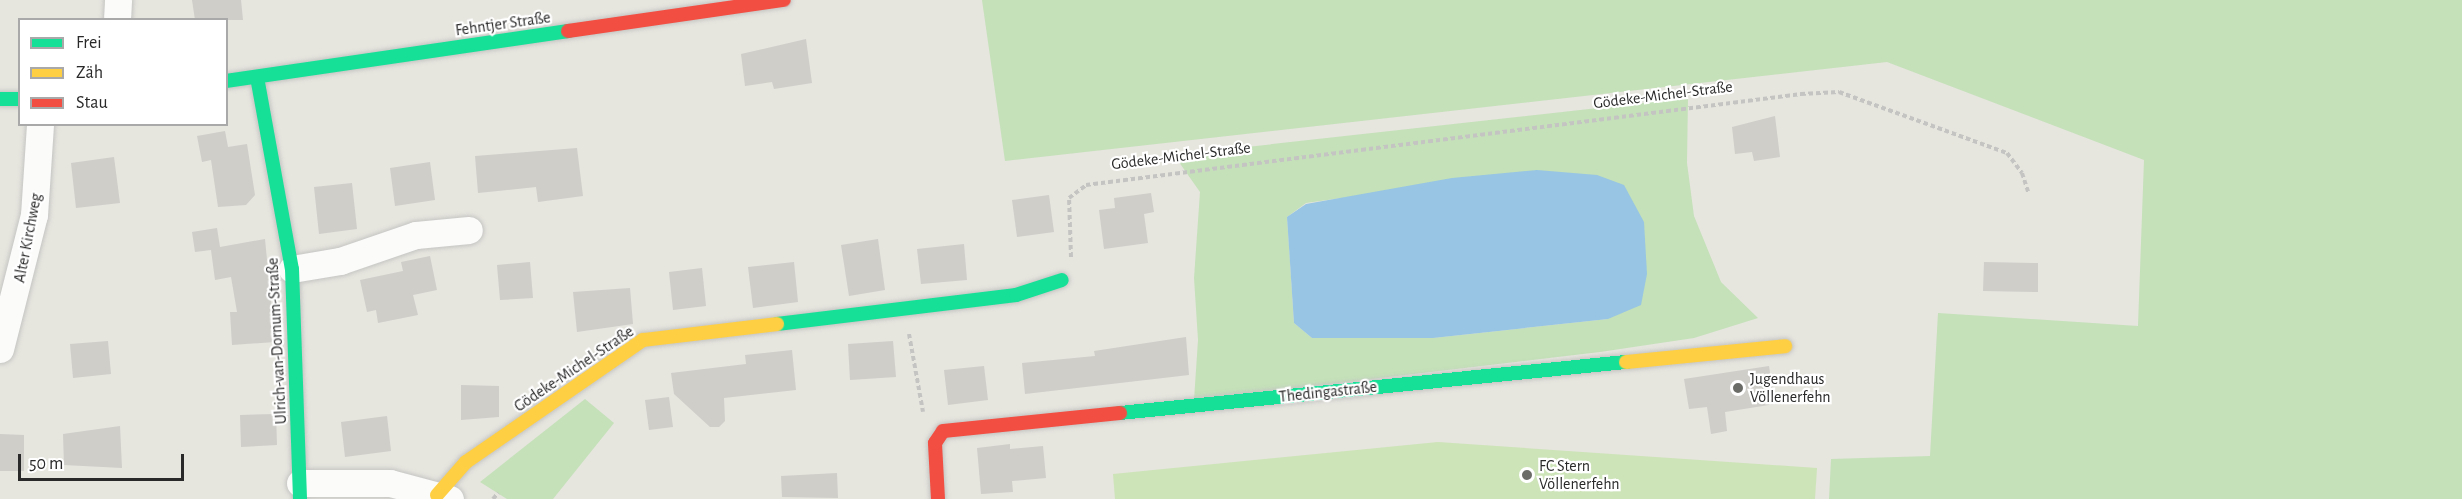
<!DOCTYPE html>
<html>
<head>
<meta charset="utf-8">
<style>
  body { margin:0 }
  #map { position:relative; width:2462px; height:499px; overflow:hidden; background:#e6e5de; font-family:"Alegreya Sans",sans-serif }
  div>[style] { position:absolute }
  .green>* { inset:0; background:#c4e1b9 }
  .pitch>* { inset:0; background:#cde4b8 }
  .water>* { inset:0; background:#97c5e3 }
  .building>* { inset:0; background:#cfcec9 }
  .path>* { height:4px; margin-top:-2px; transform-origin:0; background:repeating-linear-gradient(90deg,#c4c4c3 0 4.5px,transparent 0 7.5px) }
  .roads { filter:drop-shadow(0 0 2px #c4c4c3) drop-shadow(0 0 2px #c4c4c3) }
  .street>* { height:27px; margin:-13.5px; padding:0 13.5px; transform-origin:13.5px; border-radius:13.5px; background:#fbfbfa }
  .fast>* { height:14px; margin:-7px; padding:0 7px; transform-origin:7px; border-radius:7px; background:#16e098 }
  .slow>* { height:14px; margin:-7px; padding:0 7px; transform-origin:7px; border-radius:7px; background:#ffcf43 }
  .jam>* { height:14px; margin:-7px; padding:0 7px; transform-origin:7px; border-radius:7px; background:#f24e42 }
  .dots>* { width:16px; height:16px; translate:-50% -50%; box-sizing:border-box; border:3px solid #fff; border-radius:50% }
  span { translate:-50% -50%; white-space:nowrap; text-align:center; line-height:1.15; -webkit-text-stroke:4.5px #fff; paint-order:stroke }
  .street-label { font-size:16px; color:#292929 }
  .poi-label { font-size:16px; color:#292929 }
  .left { translate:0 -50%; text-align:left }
  .legend { position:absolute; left:18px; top:18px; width:210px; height:108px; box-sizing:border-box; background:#fff; border:2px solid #a9a9a9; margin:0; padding:8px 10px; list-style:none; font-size:18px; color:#292929 }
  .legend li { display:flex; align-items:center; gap:12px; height:30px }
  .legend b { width:30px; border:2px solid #a9a9a9 }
  .scale { position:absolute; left:18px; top:454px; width:166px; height:27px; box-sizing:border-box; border:3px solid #292929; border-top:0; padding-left:8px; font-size:18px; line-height:21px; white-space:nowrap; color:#292929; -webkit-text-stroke:4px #fff; paint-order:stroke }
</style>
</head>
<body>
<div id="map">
  <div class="green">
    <i style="clip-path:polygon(982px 0,2462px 0,2462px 499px,1829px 499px,1831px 459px,1930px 456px,1938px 313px,2138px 326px,2144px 160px,1887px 62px,1005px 161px)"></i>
    <i style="clip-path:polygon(evenodd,1688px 98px,1687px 163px,1694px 216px,1721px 282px,1758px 318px,1694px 338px,1600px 352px,1194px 400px,1198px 340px,1194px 278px,1200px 192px,1174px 155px,1688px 98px,1341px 198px,1608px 319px,1433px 338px,1312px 338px,1294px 323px,1287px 217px,1306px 203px,1341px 198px)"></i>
    <i style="clip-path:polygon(585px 399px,614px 423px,553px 499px,507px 499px,480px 482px)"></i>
  </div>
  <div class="pitch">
    <i style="clip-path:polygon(1438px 442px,1817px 468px,1815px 499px,1115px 499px,1113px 474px)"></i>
  </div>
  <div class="water">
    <i style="clip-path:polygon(1537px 170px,1597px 175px,1624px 185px,1644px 222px,1647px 274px,1641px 305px,1608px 319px,1433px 338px,1312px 338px,1294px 323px,1287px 217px,1306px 204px,1452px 178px)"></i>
  </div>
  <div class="building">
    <i style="clip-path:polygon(192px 0,241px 0,243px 20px,195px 20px)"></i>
    <i style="clip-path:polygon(806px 39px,812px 83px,774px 89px,772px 82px,745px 86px,741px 54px)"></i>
    <i style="clip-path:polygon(1775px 116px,1780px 157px,1754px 161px,1752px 152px,1735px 154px,1732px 127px)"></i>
    <i style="clip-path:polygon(225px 131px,228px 147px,247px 144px,255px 195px,246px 205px,218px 207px,211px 160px,202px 162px,197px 136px)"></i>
    <i style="clip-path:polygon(577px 148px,583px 196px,538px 202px,536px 187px,478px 193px,475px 156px)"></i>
    <i style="clip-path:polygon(114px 157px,120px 203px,76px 208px,71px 163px)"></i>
    <i style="clip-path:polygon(430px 162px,435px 200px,395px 206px,390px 168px)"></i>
    <i style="clip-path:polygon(352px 183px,357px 229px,319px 234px,314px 187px)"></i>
    <i style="clip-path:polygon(1151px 193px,1154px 212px,1144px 214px,1148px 243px,1104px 249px,1099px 210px,1115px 208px,1114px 198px)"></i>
    <i style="clip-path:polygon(1049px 195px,1054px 232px,1017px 237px,1012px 200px)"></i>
    <i style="clip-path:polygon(217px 228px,220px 247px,265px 239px,275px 342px,232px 345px,230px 312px,237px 312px,231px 277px,215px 280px,211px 250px,195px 252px,192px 232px)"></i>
    <i style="clip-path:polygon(878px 239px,885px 290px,849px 296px,841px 245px)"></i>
    <i style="clip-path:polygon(964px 244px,967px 280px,921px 284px,917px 249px)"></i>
    <i style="clip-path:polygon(430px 256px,437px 290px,413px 295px,418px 315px,378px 323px,376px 310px,367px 312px,360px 280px,403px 271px,401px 262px)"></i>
    <i style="clip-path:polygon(530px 262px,533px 298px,500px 300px,497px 265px)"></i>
    <i style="clip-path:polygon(794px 262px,798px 302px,753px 308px,748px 267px)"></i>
    <i style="clip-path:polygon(1984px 262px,2038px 263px,2038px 292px,1983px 291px)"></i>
    <i style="clip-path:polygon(702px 268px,706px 306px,673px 310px,669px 272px)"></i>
    <i style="clip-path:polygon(630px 288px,633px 324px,577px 332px,573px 292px)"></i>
    <i style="clip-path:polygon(1186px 337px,1189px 375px,1025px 394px,1022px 363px,1095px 356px,1094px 351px)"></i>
    <i style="clip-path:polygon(108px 341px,111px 374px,73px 378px,70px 344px)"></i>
    <i style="clip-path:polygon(893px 341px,896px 377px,850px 380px,848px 344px)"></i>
    <i style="clip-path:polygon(792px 350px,796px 390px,724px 398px,725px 421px,719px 427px,710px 427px,674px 394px,671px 373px,746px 364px,745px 355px)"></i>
    <i style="clip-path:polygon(984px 366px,988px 400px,948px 405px,944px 370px)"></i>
    <i style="clip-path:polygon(1769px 366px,1775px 404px,1725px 412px,1727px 431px,1711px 434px,1707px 407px,1689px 409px,1684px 379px)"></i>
    <i style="clip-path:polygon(461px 385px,499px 386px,499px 417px,461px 420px)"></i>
    <i style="clip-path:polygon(669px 397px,673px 427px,649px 430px,645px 400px)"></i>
    <i style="clip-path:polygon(276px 414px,277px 445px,241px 447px,240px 415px)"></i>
    <i style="clip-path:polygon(387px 416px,391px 451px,345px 457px,341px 422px)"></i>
    <i style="clip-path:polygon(120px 426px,122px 468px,64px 465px,63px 434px)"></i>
    <i style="clip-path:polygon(0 434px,24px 435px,24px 471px,0 471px)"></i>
    <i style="clip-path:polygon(1010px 444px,1010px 449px,1043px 446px,1046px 478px,1012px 481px,1013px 492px,981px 494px,977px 448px)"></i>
    <i style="clip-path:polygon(837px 473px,838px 498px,782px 497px,781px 476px)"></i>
  </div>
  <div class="path">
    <i style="left:1071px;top:257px;width:59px;rotate:-91.9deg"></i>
    <i style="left:1069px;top:198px;width:21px;rotate:-37deg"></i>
    <i style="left:1086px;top:185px;width:721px;rotate:-7.25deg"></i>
    <i style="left:1801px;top:94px;width:38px;rotate:-3deg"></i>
    <i style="left:1839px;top:92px;width:179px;rotate:20deg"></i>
    <i style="left:2007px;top:153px;width:25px;rotate:53deg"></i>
    <i style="left:2022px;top:173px;width:22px;rotate:72deg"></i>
    <i style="left:909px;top:334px;width:79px;rotate:79.8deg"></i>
    <i style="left:493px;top:499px;width:8px;rotate:-50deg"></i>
  </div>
  <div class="roads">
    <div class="street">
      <i style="left:117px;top:20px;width:20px;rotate:-87deg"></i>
      <i style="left:292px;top:269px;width:49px;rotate:-9.5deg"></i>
      <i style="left:340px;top:261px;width:80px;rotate:-18.9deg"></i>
      <i style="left:416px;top:235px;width:53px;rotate:-5.4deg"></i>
      <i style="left:0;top:349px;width:138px;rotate:-75.8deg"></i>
      <i style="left:34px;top:215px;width:91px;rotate:-86.2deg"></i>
      <i style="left:300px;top:483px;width:90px"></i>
      <i style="left:390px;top:483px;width:62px;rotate:14.9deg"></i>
    </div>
    <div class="fast">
      <i style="left:257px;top:77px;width:195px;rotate:79.7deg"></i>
      <i style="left:292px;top:269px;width:230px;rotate:88deg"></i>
      <i style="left:226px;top:81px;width:346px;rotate:-8.3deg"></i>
      <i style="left:0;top:99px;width:20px"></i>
      <i style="left:777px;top:324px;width:241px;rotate:-6.9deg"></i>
      <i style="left:1016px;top:295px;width:48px;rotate:-18.1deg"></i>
      <i style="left:1120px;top:413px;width:509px;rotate:-5.76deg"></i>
    </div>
    <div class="slow">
      <i style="left:1626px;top:362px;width:160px;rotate:-5.7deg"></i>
      <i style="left:437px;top:495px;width:44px;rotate:-48.7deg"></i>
      <i style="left:466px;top:462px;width:215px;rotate:-34.6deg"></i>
      <i style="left:643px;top:340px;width:135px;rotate:-6.8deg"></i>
    </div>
    <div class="jam">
      <i style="left:568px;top:31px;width:218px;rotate:-8.2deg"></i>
      <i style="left:938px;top:499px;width:56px;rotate:-93.1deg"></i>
      <i style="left:935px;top:443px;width:14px;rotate:-56deg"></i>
      <i style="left:943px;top:431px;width:178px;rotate:-5.8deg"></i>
    </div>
  </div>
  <div class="dots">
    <i style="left:1738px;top:388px;background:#6b6b68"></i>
    <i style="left:1527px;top:475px;background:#6b6b68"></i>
  </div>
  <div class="street-label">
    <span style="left:503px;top:24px;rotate:-8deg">Fehntjer Straße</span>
    <span style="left:1663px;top:95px;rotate:-7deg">Gödeke-Michel-Straße</span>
    <span style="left:1181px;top:156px;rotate:-7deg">Gödeke-Michel-Straße</span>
    <span style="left:28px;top:238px;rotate:-79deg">Alter Kirchweg</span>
    <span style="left:277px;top:341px;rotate:-93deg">Ulrich-van-Dornum-Straße</span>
    <span style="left:574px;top:369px;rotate:-34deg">Gödeke-Michel-Straße</span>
    <span style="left:1328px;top:392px;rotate:-6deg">Thedingastraße</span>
  </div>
  <div class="poi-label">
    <span class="left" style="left:1750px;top:388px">Jugendhaus<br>Völlenerfehn</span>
    <span class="left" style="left:1539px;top:475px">FC Stern<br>Völlenerfehn</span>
  </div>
  <ul class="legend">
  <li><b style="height:8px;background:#16e098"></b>Frei</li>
  <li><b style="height:8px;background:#ffcf43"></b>Zäh</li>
  <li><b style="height:8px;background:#f24e42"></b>Stau</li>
  </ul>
  <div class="scale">50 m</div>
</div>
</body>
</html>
